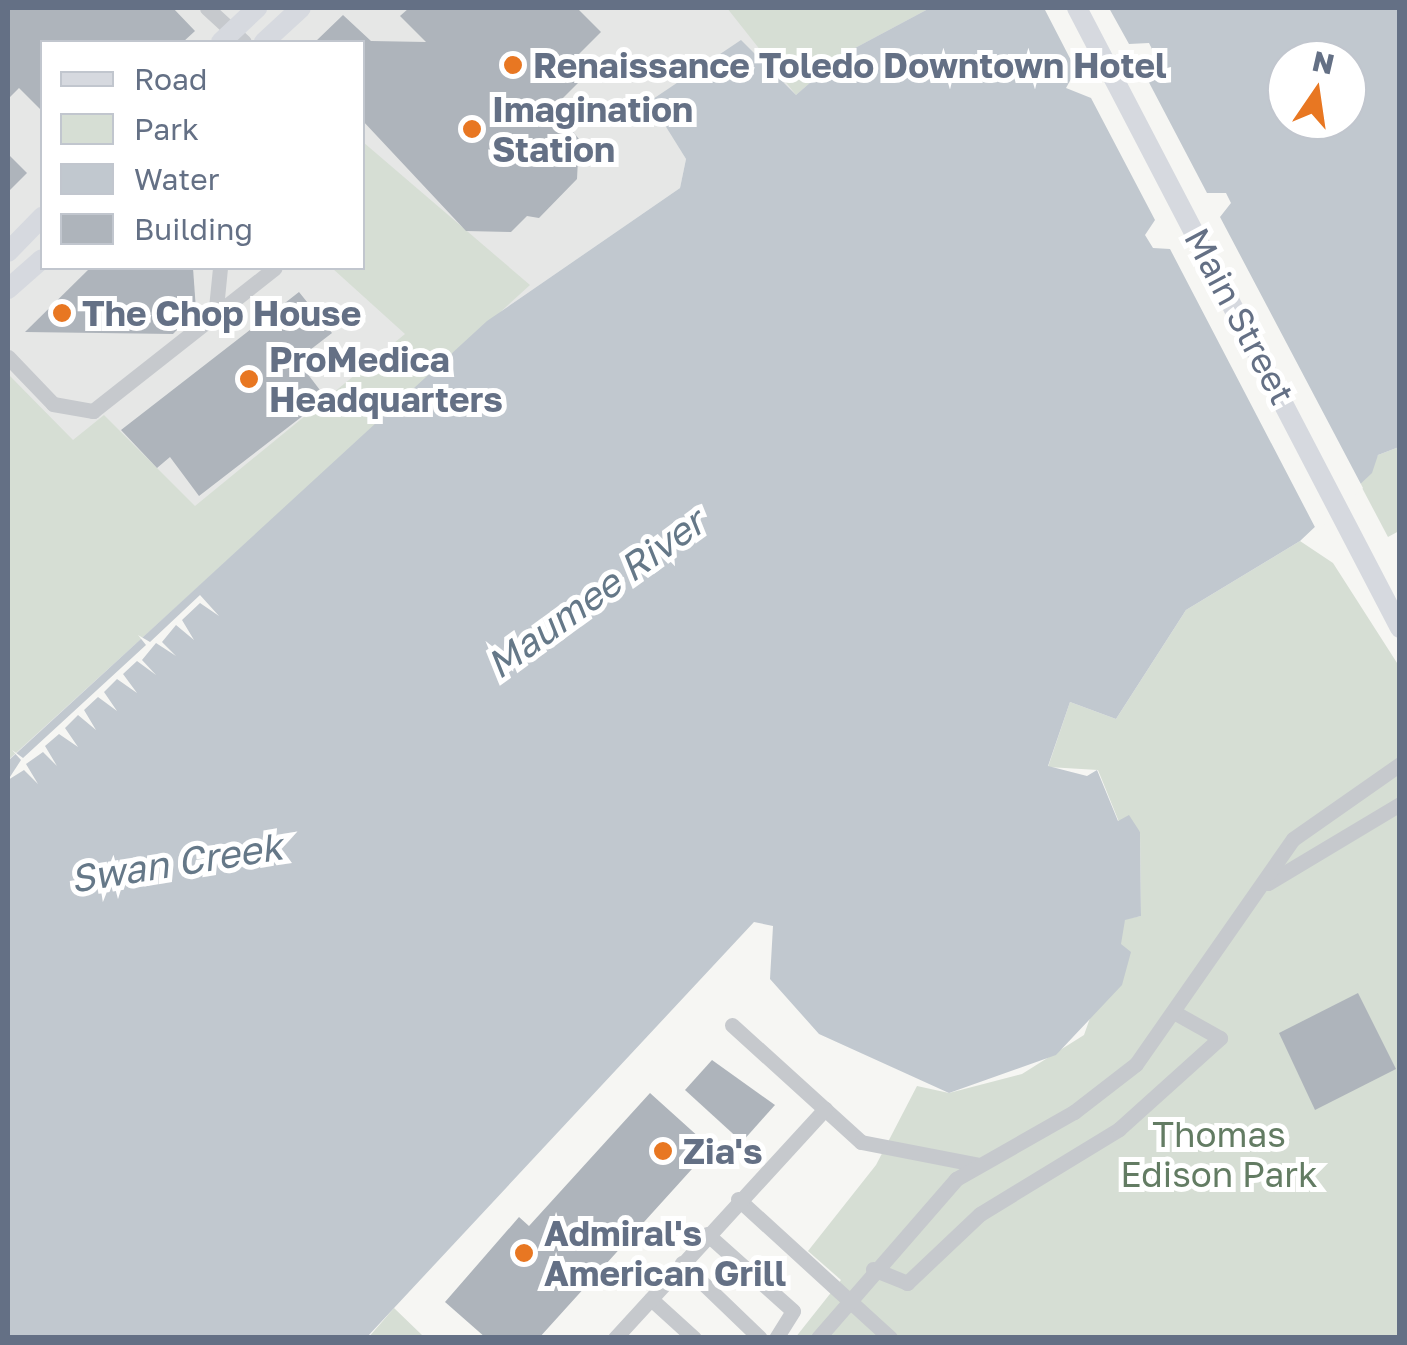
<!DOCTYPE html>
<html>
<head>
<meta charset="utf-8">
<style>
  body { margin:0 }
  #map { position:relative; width:1407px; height:1345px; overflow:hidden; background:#f6f6f3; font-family:"Golos Text",sans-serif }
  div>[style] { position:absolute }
  .built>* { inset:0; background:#e6e7e6 }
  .green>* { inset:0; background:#d6ded4 }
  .water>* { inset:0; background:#c1c8cf }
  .pier>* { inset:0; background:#f6f6f3 }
  .building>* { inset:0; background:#aeb4bb }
  .minor>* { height:15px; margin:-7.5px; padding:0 7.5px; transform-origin:7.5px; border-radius:7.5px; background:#c6c9cd }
  .major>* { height:20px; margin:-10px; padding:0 10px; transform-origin:10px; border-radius:10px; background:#d6d9df }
  .dots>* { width:28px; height:28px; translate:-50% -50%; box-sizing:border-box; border:5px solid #fff; border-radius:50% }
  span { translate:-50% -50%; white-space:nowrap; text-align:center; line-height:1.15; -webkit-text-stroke:10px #fff; paint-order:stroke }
  .poi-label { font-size:35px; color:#647085; font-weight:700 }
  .left { translate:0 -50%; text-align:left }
  .street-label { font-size:35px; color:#647085 }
  .park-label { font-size:35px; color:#637c63 }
  .water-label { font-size:38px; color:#657888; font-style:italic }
  .frame { position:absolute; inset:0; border:10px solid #647085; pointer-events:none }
  .legend { position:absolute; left:40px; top:40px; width:325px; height:230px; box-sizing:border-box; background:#fff; border:2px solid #c1c6ce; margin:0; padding:12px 18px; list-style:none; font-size:30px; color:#647085 }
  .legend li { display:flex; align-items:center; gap:20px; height:50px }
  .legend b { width:50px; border:2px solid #c1c6ce }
  .north { position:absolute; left:1267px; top:40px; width:100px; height:100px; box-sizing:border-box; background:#fff; border:2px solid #c1c6ce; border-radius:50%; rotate:13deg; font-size:28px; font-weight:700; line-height:40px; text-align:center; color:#647085 }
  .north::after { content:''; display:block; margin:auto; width:35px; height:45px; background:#e87722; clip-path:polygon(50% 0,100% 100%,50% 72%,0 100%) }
</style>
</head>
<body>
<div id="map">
  <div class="built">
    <i style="clip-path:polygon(evenodd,8px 8px,930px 8px,796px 95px,651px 100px,686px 159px,680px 188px,487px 321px,8px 761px,8px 8px,42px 42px,362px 42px,362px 268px,42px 268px,42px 42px)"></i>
  </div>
  <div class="green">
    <i style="clip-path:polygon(727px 8px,930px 8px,842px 55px,796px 95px)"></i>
    <i style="clip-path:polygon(363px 142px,530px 285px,8px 760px,8px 374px,73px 440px,104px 415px,195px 506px,405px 334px,332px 268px,362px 268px)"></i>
    <i style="clip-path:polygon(1399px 447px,1399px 531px,1388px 537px,1360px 484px,1378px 455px)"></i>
    <i style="clip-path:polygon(1300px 541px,1333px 563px,1399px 666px,1399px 1337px,795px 1338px,841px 1280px,808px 1251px,876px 1165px,917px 1086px,949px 1093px,1022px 1074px,1084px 1035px,1125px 919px,1141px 916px,1140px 832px,1119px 822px,1098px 770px,1048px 767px,1070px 702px,1116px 719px,1186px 610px)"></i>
    <i style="clip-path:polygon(394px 1308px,422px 1335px,432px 1337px,368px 1338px)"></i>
  </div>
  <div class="water">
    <i style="clip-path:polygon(evenodd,930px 8px,1399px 8px,1399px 447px,1378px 455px,1372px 473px,1300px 541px,1186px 610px,1116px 719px,1070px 702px,1048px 766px,1087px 776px,1097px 770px,1118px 821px,1129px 815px,1140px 832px,1141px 916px,1125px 920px,1121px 944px,1131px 952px,1122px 985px,1056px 1055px,949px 1093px,819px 1034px,770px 979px,773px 926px,754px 922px,367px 1337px,8px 1337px,8px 761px,487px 321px,680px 188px,686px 159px,650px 101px,741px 40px,796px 95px,842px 55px,930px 8px,1287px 60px,1347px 60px,1347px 120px,1287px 120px,1287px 60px)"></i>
  </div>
  <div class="pier">
    <i style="clip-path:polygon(1044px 8px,1109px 8px,1129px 44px,1149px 43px,1155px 55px,1143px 71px,1207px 193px,1226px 193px,1231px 203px,1220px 217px,1363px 488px,1317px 531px,1170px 249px,1153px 248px,1145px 235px,1155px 220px,1091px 98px,1066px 88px,1076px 70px)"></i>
    <i style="clip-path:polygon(200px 595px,219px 616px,200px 603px,182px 620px,194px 640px,176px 625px,162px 642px,176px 656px,156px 643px,142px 660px,156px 675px,137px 661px,123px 674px,137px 693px,117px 679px,104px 692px,117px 711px,98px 697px,84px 710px,96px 730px,78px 715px,65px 728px,78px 747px,59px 734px,45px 746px,57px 766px,43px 752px,26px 764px,38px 784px,24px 770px,8px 780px,21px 760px,12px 750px,23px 758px,146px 645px,138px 635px,150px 642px)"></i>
  </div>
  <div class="building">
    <i style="clip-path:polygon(8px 8px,173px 8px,195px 31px,183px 42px,42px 42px,42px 111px,19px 88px,8px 99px)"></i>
    <i style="clip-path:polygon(409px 8px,577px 8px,601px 32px,572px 61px,579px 82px,553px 108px,579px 139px,577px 179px,539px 218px,527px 216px,511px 232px,466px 231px,362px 120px,362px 42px,315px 42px,343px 15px,371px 41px,426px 42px,400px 16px)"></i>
    <i style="clip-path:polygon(8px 154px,27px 173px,8px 192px)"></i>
    <i style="clip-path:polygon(90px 268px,193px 268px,196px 310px,173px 334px,25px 332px)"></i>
    <i style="clip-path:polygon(299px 292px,332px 333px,297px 360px,326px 398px,199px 496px,170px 457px,157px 468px,121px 430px)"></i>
    <i style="clip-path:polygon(1358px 993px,1396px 1069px,1315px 1110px,1279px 1033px)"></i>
    <i style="clip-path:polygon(712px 1060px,775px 1105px,742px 1142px,685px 1090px)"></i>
    <i style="clip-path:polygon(650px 1093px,711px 1148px,539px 1338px,486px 1338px,445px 1302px,519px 1217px,529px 1226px)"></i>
  </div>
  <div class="minor">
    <i style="left:207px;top:8px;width:50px;rotate:42.6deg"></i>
    <i style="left:215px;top:318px;width:50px;rotate:-84.3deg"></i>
    <i style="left:8px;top:357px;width:65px;rotate:46.2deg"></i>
    <i style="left:53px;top:404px;width:41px;rotate:9.9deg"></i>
    <i style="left:93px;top:411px;width:231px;rotate:-38.2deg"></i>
    <i style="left:1268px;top:883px;width:154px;rotate:-30.9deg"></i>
    <i style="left:732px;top:1025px;width:174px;rotate:42.2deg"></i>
    <i style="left:861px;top:1142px;width:120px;rotate:11deg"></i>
    <i style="left:738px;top:1199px;width:206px;rotate:42.4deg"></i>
    <i style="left:707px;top:1234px;width:115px;rotate:41.8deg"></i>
    <i style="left:793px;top:1311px;width:32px;rotate:122deg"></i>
    <i style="left:682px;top:1263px;width:108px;rotate:43.9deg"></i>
    <i style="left:873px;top:1269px;width:37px;rotate:22deg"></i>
    <i style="left:907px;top:1283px;width:100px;rotate:-43.4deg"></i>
    <i style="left:980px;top:1214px;width:163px;rotate:-31.4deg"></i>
    <i style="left:1119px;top:1129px;width:136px;rotate:-42deg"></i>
    <i style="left:1220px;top:1038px;width:47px;rotate:-150.7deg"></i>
    <i style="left:651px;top:1299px;width:58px;rotate:42.2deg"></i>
    <i style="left:615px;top:1338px;width:311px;rotate:-47.5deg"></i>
    <i style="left:818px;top:1338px;width:211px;rotate:-49deg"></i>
    <i style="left:956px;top:1179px;width:136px;rotate:-29.6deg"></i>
    <i style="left:1074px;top:1112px;width:78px;rotate:-37.7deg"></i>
    <i style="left:1136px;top:1064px;width:274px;rotate:-55.1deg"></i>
    <i style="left:1293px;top:839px;width:131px;rotate:-35deg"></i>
  </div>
  <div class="major">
    <i style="left:1077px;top:8px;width:699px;rotate:62.48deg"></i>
    <i style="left:221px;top:42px;width:50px;rotate:-43.4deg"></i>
    <i style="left:264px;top:42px;width:50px;rotate:-42.6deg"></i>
    <i style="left:8px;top:252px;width:49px;rotate:-45.8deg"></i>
    <i style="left:8px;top:289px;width:45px;rotate:-41.4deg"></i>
  </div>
  <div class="dots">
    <i style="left:513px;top:65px;background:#e87722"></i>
    <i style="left:472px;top:129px;background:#e87722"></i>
    <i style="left:62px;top:313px;background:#e87722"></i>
    <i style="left:249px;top:379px;background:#e87722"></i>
    <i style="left:663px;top:1151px;background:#e87722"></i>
    <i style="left:524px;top:1253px;background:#e87722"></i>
  </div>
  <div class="poi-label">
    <span class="left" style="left:533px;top:65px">Renaissance Toledo Downtown Hotel</span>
    <span class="left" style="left:492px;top:129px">Imagination<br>Station</span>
    <span class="left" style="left:82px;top:313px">The Chop House</span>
    <span class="left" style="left:269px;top:379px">ProMedica<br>Headquarters</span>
    <span class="left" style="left:683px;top:1151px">Zia's</span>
    <span class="left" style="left:544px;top:1253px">Admiral's<br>American Grill</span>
  </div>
  <div class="street-label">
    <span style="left:1240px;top:316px;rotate:62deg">Main Street</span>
  </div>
  <div class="park-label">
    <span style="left:1219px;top:1154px">Thomas<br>Edison Park</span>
  </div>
  <div class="water-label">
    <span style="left:595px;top:593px;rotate:-36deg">Maumee River</span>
    <span style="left:176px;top:862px;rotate:-9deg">Swan Creek</span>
  </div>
  <div class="frame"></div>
  <ul class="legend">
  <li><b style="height:12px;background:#d6d9df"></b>Road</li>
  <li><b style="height:28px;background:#d6ded4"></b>Park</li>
  <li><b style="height:28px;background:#c1c8cf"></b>Water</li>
  <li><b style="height:28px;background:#aeb4bb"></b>Building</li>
  </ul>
  <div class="north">N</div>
</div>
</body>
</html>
